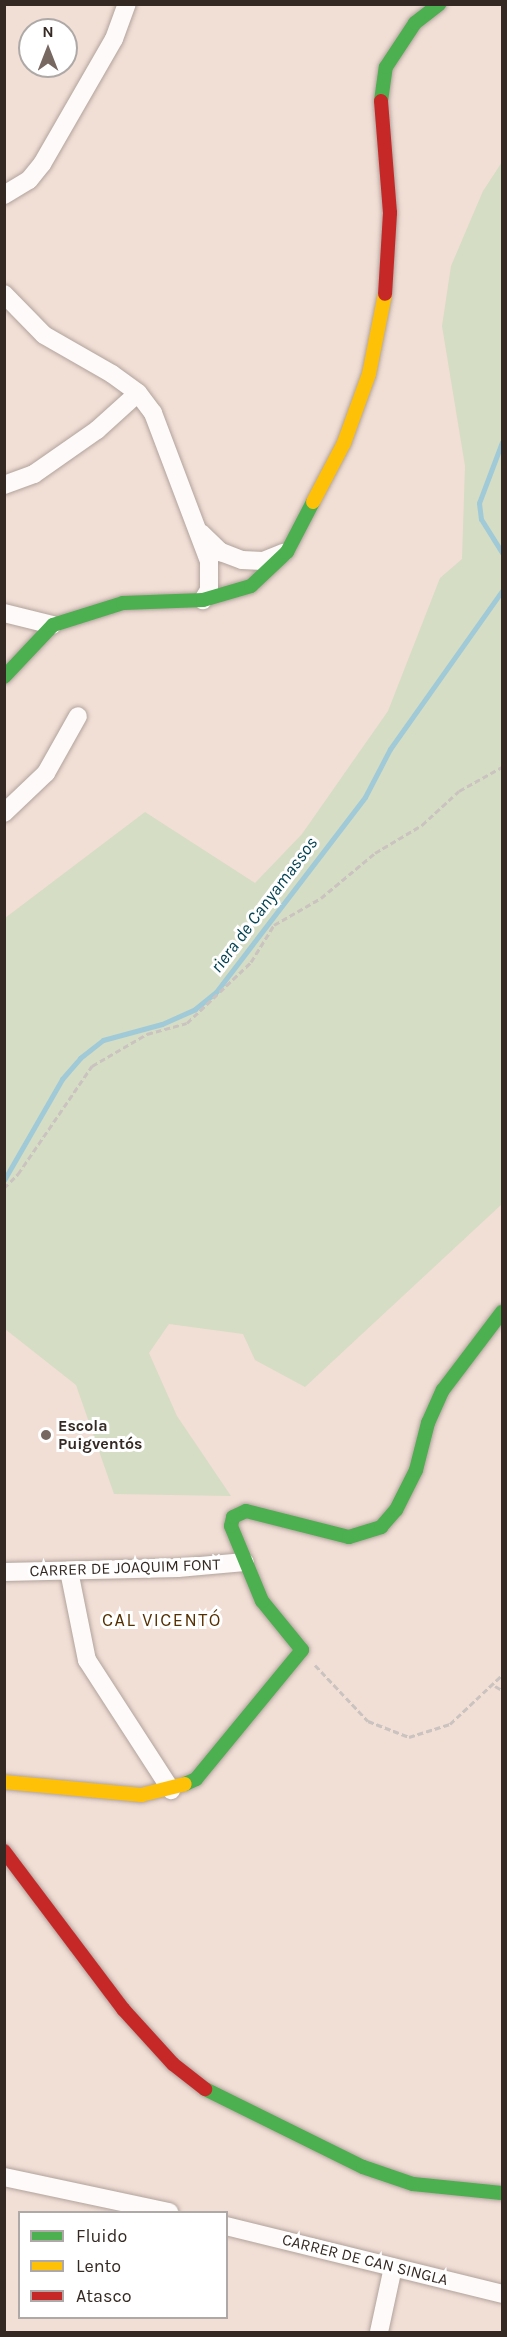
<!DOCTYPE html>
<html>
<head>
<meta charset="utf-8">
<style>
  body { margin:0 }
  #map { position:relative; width:507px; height:2337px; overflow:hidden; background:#f1ded5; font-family:Karla,sans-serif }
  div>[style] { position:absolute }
  .green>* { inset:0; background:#d5ddc4 }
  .stream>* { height:5px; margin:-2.5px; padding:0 2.5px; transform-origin:2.5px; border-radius:2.5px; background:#a0cad7 }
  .path>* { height:3px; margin-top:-1.5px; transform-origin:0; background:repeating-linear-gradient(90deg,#cac3c0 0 6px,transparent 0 9px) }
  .roads { filter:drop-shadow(0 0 2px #b1a39c) drop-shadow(0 0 2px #b1a39c) }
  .street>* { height:18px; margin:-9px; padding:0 9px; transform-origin:9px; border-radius:9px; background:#fdfaf9 }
  .fast>* { height:14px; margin:-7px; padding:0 7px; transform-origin:7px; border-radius:7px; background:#4caf50 }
  .slow>* { height:14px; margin:-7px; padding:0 7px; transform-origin:7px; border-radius:7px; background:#ffc107 }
  .jam>* { height:14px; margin:-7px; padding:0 7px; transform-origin:7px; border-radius:7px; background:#c62828 }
  .dots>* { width:16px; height:16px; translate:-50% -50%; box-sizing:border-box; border:3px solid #fff; border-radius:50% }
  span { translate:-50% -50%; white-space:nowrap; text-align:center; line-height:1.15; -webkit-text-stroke:6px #fff; paint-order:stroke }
  .poi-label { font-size:16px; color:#352923; font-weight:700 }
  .left { translate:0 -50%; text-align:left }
  .street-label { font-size:16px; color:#352923 }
  .water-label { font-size:18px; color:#034253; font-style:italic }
  .neighbourhood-label { font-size:18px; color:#552f00; letter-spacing:1.5px }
  .frame { position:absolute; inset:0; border:6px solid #352923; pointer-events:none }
  .legend { position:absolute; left:18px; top:2211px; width:210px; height:108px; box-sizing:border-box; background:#fff; border:2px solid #aea9a7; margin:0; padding:8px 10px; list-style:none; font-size:18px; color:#352923 }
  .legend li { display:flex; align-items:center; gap:12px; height:30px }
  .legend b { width:30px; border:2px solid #aea9a7 }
  .north { position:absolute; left:18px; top:18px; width:60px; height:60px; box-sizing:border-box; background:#fff; border:2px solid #aea9a7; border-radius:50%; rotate:0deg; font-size:16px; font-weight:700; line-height:24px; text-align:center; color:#352923 }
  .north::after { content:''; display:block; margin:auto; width:21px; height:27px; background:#776861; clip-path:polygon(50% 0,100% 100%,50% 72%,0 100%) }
</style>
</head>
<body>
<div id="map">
  <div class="green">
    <i style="clip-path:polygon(502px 162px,502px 1204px,305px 1387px,255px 1360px,243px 1334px,169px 1324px,149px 1353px,177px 1416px,231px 1496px,114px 1494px,76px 1385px,5px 1329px,5px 918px,145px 812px,255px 883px,302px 834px,388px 711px,440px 578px,462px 559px,465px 466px,442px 326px,451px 266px,483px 191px)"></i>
  </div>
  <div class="stream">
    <i style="left:502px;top:442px;width:65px;rotate:110.7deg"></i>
    <i style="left:479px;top:503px;width:16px;rotate:83deg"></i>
    <i style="left:481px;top:519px;width:40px;rotate:58deg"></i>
    <i style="left:4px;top:1180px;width:116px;rotate:-60.1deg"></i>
    <i style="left:62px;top:1079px;width:28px;rotate:-49deg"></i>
    <i style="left:80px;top:1058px;width:29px;rotate:-38deg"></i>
    <i style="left:103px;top:1040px;width:61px;rotate:-15.2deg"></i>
    <i style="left:162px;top:1024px;width:36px;rotate:-24deg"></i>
    <i style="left:195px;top:1009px;width:27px;rotate:-39deg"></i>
    <i style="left:216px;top:992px;width:245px;rotate:-52.6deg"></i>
    <i style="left:365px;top:797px;width:54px;rotate:-62.5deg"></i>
    <i style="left:390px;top:749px;width:194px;rotate:-54.7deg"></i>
  </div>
  <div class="path">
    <i style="left:4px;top:1188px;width:20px;rotate:-45deg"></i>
    <i style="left:18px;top:1174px;width:131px;rotate:-55.6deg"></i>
    <i style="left:92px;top:1066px;width:64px;rotate:-30.2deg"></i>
    <i style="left:147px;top:1034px;width:41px;rotate:-15.4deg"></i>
    <i style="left:187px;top:1023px;width:88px;rotate:-43.6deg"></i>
    <i style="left:251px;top:962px;width:44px;rotate:-58.1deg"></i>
    <i style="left:274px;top:925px;width:54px;rotate:-29.9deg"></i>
    <i style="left:321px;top:898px;width:70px;rotate:-39.8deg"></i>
    <i style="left:375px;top:853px;width:55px;rotate:-30.8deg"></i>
    <i style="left:422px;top:825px;width:50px;rotate:-42.6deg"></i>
    <i style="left:459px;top:791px;width:49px;rotate:-29.2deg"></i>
    <i style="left:315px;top:1665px;width:77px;rotate:46.6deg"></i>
    <i style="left:368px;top:1721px;width:44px;rotate:21.3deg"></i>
    <i style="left:409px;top:1737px;width:43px;rotate:-17.6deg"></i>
    <i style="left:450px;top:1724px;width:71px;rotate:-43.3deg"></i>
    <i style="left:495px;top:1686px;width:8px;rotate:30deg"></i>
  </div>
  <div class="roads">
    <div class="street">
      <i style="left:4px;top:195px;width:29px;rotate:-31deg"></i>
      <i style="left:29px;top:180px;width:21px;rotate:-51deg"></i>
      <i style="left:42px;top:164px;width:144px;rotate:-60.1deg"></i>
      <i style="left:114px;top:39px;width:37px;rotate:-70deg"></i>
      <i style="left:4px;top:294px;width:57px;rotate:45.7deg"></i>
      <i style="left:44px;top:335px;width:78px;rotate:29.8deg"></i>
      <i style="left:112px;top:374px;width:32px;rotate:36deg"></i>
      <i style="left:138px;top:393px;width:25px;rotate:53deg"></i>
      <i style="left:153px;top:413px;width:158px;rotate:69.3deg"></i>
      <i style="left:209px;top:561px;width:29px;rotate:90deg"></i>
      <i style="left:209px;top:590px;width:12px;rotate:121deg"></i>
      <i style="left:4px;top:485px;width:32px;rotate:-20deg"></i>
      <i style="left:34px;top:474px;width:77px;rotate:-34.9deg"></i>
      <i style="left:97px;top:430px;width:55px;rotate:-42.1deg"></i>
      <i style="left:201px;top:533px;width:28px;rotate:44deg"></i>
      <i style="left:221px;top:552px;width:22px;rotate:21deg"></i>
      <i style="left:242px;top:560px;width:21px;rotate:3deg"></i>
      <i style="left:263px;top:561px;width:22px;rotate:-22deg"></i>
      <i style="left:4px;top:613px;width:50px;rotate:13.8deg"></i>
      <i style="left:4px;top:813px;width:58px;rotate:-43.6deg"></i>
      <i style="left:46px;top:773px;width:65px;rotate:-60.7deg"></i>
      <i style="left:69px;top:1571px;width:91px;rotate:78.6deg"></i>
      <i style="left:87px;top:1660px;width:155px;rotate:57.1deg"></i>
      <i style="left:4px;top:1572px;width:174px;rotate:-1.3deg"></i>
      <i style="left:178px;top:1568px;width:67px;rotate:-5.1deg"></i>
      <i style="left:4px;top:2177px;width:169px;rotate:12deg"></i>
      <i style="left:226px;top:2226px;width:284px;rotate:13.8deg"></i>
      <i style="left:379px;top:2332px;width:66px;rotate:-77.8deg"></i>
    </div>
    <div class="fast">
      <i style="left:381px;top:101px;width:34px;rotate:-82deg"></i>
      <i style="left:386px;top:67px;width:53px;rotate:-56.6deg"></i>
      <i style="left:415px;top:23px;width:31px;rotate:-38deg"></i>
      <i style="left:4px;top:677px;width:71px;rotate:-46.7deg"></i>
      <i style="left:53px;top:625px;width:73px;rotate:-17.4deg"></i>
      <i style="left:123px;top:603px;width:80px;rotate:-2.1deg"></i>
      <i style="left:203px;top:600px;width:50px;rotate:-16.3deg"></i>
      <i style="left:251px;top:586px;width:50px;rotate:-43.4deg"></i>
      <i style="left:287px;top:552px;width:56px;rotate:-62.5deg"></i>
      <i style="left:185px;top:1784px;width:12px;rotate:-24deg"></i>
      <i style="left:196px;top:1779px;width:167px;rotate:-50.6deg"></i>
      <i style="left:302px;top:1650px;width:63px;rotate:-129.2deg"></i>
      <i style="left:262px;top:1601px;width:81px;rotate:-112.5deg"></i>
      <i style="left:231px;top:1526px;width:9px;rotate:-77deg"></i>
      <i style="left:233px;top:1517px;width:14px;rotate:-25deg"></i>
      <i style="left:246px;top:1511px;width:106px;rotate:14.2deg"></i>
      <i style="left:349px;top:1537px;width:34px;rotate:-17deg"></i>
      <i style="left:381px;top:1527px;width:23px;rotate:-49deg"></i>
      <i style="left:396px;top:1510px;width:45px;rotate:-63.4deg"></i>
      <i style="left:416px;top:1470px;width:49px;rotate:-75.7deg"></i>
      <i style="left:428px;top:1423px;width:36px;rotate:-66deg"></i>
      <i style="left:443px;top:1390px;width:98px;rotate:-52.9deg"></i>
      <i style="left:205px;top:2089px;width:176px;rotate:26.3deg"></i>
      <i style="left:363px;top:2167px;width:53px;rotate:18.8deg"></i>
      <i style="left:413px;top:2184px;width:89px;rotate:5.8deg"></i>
    </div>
    <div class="slow">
      <i style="left:313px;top:502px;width:67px;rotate:-62.3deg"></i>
      <i style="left:344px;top:443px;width:73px;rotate:-70.1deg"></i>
      <i style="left:369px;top:374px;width:82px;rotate:-78.7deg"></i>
      <i style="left:4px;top:1782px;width:138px;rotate:5.4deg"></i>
      <i style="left:141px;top:1795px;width:45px;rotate:-14deg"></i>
    </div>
    <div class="jam">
      <i style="left:381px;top:101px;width:112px;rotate:85.4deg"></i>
      <i style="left:390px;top:213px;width:81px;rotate:93.5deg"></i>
      <i style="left:4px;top:1851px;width:198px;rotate:53deg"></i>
      <i style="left:123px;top:2009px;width:74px;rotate:47.7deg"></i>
      <i style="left:173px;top:2064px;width:41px;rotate:38deg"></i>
    </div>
  </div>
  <div class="dots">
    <i style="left:46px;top:1435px;background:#776861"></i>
  </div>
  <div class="poi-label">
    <span class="left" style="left:58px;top:1435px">Escola<br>Puigventós</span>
  </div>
  <div class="street-label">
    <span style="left:125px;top:1568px;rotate:-2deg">CARRER DE JOAQUIM FONT</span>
    <span style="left:365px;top:2260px;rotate:14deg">CARRER DE CAN SINGLA</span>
  </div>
  <div class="water-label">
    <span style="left:264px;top:905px;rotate:-53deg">riera de Canyamassos</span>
  </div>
  <div class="neighbourhood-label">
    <span style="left:162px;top:1620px">CAL VICENTÓ</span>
  </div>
  <div class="frame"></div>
  <ul class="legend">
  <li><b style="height:8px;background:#4caf50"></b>Fluido</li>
  <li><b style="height:8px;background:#ffc107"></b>Lento</li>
  <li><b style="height:8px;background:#c62828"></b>Atasco</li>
  </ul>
  <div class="north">N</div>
</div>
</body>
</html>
